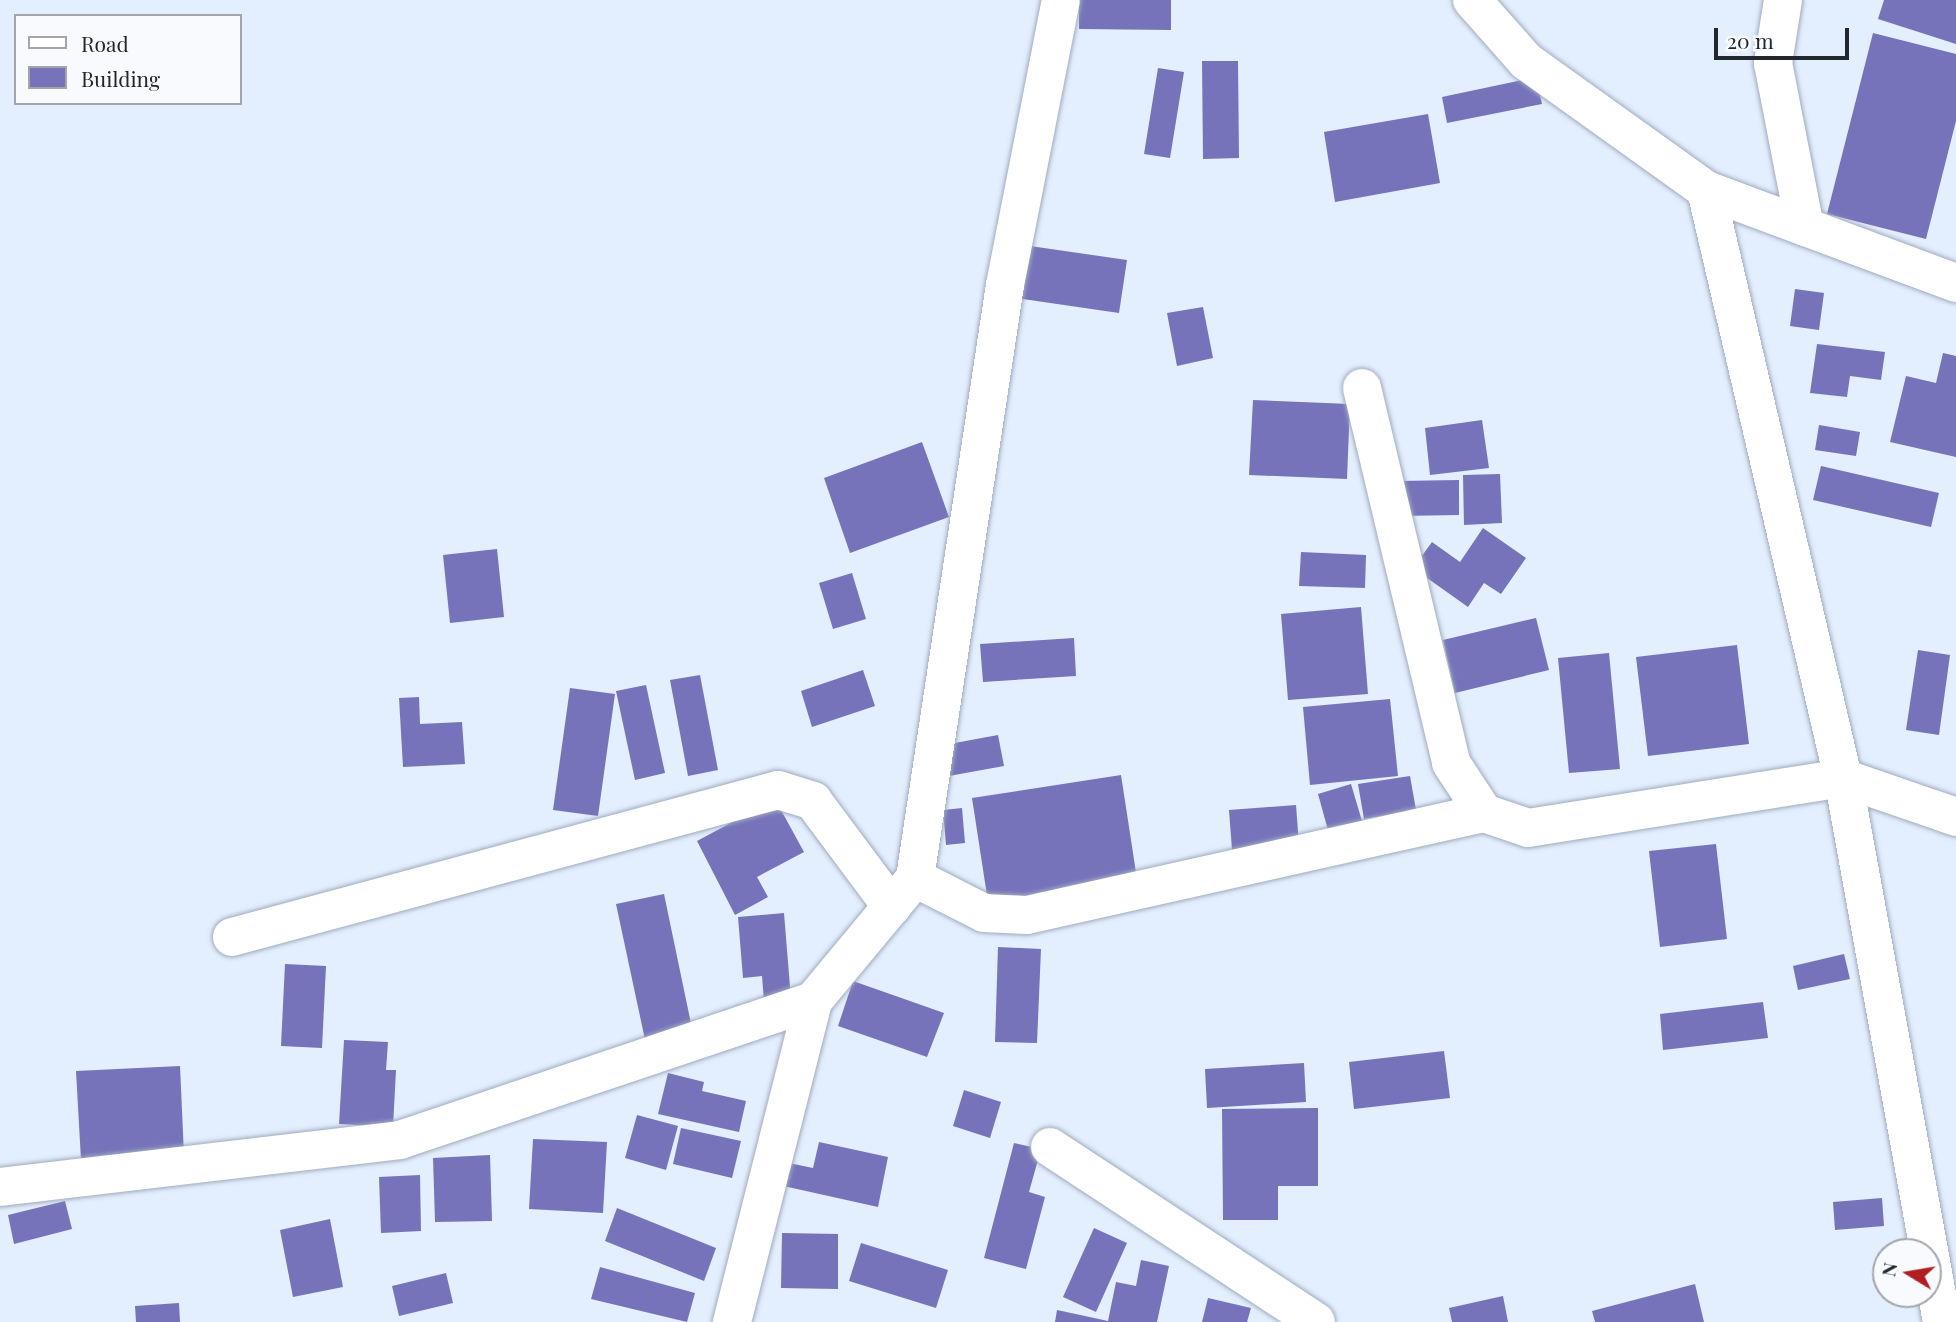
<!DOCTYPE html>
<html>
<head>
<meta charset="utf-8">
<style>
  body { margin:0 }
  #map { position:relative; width:1956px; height:1322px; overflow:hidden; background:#e3eefe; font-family:"Playfair Display",serif }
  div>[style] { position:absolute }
  .building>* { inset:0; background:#7673bb }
  .roads { filter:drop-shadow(0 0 2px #9fabbe) drop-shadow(0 0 2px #9fabbe) }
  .minor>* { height:38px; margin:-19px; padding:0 19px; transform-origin:19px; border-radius:19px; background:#fff }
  span { translate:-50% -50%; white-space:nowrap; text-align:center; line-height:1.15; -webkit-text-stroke:7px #f8fafe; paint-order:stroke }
  .legend { position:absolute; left:14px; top:14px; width:228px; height:91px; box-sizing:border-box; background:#f8fafe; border:2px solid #a2a6ab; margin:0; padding:9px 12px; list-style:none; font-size:21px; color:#22272e }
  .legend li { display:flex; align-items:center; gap:14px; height:35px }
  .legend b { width:35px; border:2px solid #a2a6ab }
  .north { position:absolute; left:1872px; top:1238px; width:70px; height:70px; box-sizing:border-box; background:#f8fafe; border:2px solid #a2a6ab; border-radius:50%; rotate:281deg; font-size:19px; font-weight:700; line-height:28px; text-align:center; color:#22272e }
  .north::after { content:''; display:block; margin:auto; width:24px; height:32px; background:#af1e20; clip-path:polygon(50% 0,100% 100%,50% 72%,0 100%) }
  .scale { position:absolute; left:1714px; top:28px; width:135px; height:32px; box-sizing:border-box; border:4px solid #22272e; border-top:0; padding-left:9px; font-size:21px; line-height:24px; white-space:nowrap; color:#22272e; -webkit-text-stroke:5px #f8fafe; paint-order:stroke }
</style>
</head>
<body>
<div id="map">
  <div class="building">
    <i style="clip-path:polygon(1079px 0,1171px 0,1171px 30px,1079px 29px)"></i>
    <i style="clip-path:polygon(1884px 0,1956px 0,1956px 44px,1878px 19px)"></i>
    <i style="clip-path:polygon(1873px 33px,1956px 54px,1956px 121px,1926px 239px,1827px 214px)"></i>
    <i style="clip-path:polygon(1202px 61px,1238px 61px,1239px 158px,1203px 159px)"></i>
    <i style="clip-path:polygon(1158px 68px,1184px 72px,1170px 158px,1144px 154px)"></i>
    <i style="clip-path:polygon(1536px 77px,1542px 104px,1447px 123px,1442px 97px)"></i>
    <i style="clip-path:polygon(1428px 114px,1440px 183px,1335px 202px,1324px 132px)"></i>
    <i style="clip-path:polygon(1023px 245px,1127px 260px,1119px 313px,1016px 298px)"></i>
    <i style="clip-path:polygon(1795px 289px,1824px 293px,1819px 330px,1790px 326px)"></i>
    <i style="clip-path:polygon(1203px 307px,1213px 358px,1177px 366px,1167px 313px)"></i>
    <i style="clip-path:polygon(1817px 344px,1885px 352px,1881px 380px,1850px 376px,1847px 397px,1810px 393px)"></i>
    <i style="clip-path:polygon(1943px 353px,1956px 356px,1956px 457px,1890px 442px,1906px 376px,1936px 383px)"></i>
    <i style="clip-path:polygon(1253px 400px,1350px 404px,1347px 479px,1249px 475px)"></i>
    <i style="clip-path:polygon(1482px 420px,1489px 468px,1430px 475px,1425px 428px)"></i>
    <i style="clip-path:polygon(1819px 425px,1860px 432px,1856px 456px,1815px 450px)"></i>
    <i style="clip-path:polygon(922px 442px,949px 517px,850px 553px,824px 478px)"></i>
    <i style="clip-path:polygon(1821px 466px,1939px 493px,1931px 527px,1813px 500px)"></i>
    <i style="clip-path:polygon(1500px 474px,1502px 523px,1464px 525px,1463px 475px)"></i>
    <i style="clip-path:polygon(1459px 480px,1459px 515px,1399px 516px,1399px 481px)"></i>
    <i style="clip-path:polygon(1483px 528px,1526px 558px,1501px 594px,1484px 583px,1468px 607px,1413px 568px,1432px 542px,1460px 562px)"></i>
    <i style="clip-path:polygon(497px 549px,504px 617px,450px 623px,443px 555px)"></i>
    <i style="clip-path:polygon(1301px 552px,1366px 555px,1365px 588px,1299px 586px)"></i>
    <i style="clip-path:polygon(852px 573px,866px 619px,833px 629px,819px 583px)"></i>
    <i style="clip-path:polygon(1361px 607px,1368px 694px,1288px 700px,1281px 614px)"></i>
    <i style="clip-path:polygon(1536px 618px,1549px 670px,1455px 693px,1443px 640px)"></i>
    <i style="clip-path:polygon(1074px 638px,1076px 676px,983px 682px,980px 644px)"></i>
    <i style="clip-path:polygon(1737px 645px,1749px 744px,1648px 756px,1636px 657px)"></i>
    <i style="clip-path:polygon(1918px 650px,1950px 655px,1939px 735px,1906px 730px)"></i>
    <i style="clip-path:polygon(1609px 653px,1620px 769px,1569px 773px,1558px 658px)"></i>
    <i style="clip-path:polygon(863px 670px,875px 706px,812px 727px,801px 691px)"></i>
    <i style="clip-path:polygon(700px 675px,718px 770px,688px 776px,670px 680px)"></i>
    <i style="clip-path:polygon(646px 685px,665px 773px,635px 780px,616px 691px)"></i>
    <i style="clip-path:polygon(570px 688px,615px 694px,598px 816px,553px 810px)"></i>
    <i style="clip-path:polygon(419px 697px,420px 724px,462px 722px,465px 764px,403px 767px,399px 698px)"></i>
    <i style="clip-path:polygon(1390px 699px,1398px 776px,1310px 785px,1303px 707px)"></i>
    <i style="clip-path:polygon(998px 735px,1004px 766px,949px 776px,944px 745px)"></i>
    <i style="clip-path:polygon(1121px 775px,1137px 879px,988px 902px,972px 798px)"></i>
    <i style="clip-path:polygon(1410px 776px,1416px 810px,1364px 819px,1358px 784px)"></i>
    <i style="clip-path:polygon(1351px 784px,1367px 838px,1333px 848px,1318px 794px)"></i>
    <i style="clip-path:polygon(775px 799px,804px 852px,757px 877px,768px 897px,735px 915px,697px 841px)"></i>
    <i style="clip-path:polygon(1296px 805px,1300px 858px,1233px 863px,1229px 810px)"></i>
    <i style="clip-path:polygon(962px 808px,965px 843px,946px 845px,943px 810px)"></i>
    <i style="clip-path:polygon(1716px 844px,1727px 939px,1660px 947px,1649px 851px)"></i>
    <i style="clip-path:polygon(664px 894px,694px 1038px,647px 1049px,616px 904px)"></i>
    <i style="clip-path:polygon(784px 913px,791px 999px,764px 1001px,762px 976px,743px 978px,738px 917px)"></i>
    <i style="clip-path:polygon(998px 947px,1041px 949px,1037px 1043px,995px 1042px)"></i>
    <i style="clip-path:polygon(1844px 954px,1850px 979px,1798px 990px,1793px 966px)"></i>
    <i style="clip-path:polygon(285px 964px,326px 966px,322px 1048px,281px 1046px)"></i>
    <i style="clip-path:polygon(853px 981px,944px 1013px,927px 1057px,838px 1026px)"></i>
    <i style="clip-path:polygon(1763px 1002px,1768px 1038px,1663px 1050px,1660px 1014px)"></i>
    <i style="clip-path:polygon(344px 1040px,388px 1042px,386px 1070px,396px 1070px,393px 1127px,339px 1124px)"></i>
    <i style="clip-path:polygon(1444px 1051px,1450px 1098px,1354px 1109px,1349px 1062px)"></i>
    <i style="clip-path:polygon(1304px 1063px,1306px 1102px,1207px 1108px,1205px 1069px)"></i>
    <i style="clip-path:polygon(180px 1066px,184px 1155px,81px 1160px,76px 1071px)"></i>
    <i style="clip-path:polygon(668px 1073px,704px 1082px,702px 1091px,746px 1101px,739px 1132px,658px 1114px)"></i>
    <i style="clip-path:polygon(964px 1090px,1001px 1102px,990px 1138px,953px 1126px)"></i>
    <i style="clip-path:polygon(1318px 1108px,1318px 1186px,1278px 1186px,1278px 1220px,1223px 1220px,1222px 1109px)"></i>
    <i style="clip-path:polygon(637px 1115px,678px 1126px,666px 1170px,625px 1158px)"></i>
    <i style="clip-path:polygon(681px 1128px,741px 1141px,732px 1178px,673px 1164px)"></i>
    <i style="clip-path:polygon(533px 1139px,607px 1142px,603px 1213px,529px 1209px)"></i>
    <i style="clip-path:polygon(819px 1142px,888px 1157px,878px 1207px,779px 1185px,784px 1162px,813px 1168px)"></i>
    <i style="clip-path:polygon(1014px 1143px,1041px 1149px,1029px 1192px,1045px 1197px,1026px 1269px,984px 1258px)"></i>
    <i style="clip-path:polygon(490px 1155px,492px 1221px,435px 1222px,433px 1158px)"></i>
    <i style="clip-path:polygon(420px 1175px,421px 1231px,381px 1233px,379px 1177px)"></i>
    <i style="clip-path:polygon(1882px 1198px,1884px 1226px,1835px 1230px,1833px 1202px)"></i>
    <i style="clip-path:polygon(65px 1201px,72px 1229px,14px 1244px,8px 1215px)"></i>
    <i style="clip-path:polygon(617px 1208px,716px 1248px,704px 1281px,605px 1241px)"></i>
    <i style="clip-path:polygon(330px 1219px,343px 1287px,293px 1297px,280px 1230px)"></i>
    <i style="clip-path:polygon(1094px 1228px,1127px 1243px,1096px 1312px,1063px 1297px)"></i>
    <i style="clip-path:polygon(782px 1233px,838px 1234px,838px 1289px,781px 1288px)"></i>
    <i style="clip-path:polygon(861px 1243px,948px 1270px,936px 1308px,849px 1281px)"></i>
    <i style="clip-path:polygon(1141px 1260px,1169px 1266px,1157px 1322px,1055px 1322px,1057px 1310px,1108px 1321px,1116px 1282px,1136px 1286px)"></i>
    <i style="clip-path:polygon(600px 1267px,695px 1293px,687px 1322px,591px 1299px)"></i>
    <i style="clip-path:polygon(446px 1273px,453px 1303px,399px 1316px,392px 1286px)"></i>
    <i style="clip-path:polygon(1695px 1284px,1704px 1322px,1595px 1322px,1592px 1311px)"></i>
    <i style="clip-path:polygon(1503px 1296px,1508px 1322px,1452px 1322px,1449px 1308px)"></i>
    <i style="clip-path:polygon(1208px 1298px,1251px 1308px,1247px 1322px,1202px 1322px)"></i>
    <i style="clip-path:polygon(179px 1303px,180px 1322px,136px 1322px,135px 1306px)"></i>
  </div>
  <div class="roads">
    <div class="minor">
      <i style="left:1472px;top:0;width:81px;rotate:48.5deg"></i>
      <i style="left:1526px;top:61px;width:221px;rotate:35.6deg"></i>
      <i style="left:1706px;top:190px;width:267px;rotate:20.4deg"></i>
      <i style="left:1783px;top:0;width:64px;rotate:99deg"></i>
      <i style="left:1773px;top:63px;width:167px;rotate:79deg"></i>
      <i style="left:1706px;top:190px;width:604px;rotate:76.88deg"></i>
      <i style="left:1843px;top:778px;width:553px;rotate:79.69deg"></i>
      <i style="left:1362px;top:388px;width:385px;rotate:76.6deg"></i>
      <i style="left:1451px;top:763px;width:60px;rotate:56.6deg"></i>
      <i style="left:1484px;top:813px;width:46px;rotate:18.8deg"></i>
      <i style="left:1528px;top:828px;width:319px;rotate:-9deg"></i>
      <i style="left:1843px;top:778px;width:120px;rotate:19deg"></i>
      <i style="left:915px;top:878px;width:77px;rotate:26.9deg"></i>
      <i style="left:984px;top:913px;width:43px;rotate:2.7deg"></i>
      <i style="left:1027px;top:915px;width:468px;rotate:-12.6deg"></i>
      <i style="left:232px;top:937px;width:565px;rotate:-15.07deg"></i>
      <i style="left:778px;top:790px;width:37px;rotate:17deg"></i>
      <i style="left:813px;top:801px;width:132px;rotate:53.3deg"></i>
      <i style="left:1050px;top:1147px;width:318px;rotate:33.3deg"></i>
      <i style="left:0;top:1187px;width:403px;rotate:-6.7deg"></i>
      <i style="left:400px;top:1140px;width:436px;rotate:-18.6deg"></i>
      <i style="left:813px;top:1001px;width:160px;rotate:-50.3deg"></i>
      <i style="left:915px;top:878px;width:600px;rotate:-81.37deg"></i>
      <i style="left:1005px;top:285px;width:290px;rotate:-78.9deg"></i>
      <i style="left:732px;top:1322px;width:331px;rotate:-75.8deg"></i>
    </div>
  </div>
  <ul class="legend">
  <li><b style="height:9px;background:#fff"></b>Road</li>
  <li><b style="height:19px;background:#7673bb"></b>Building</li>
  </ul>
  <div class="north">N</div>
  <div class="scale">20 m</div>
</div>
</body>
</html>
